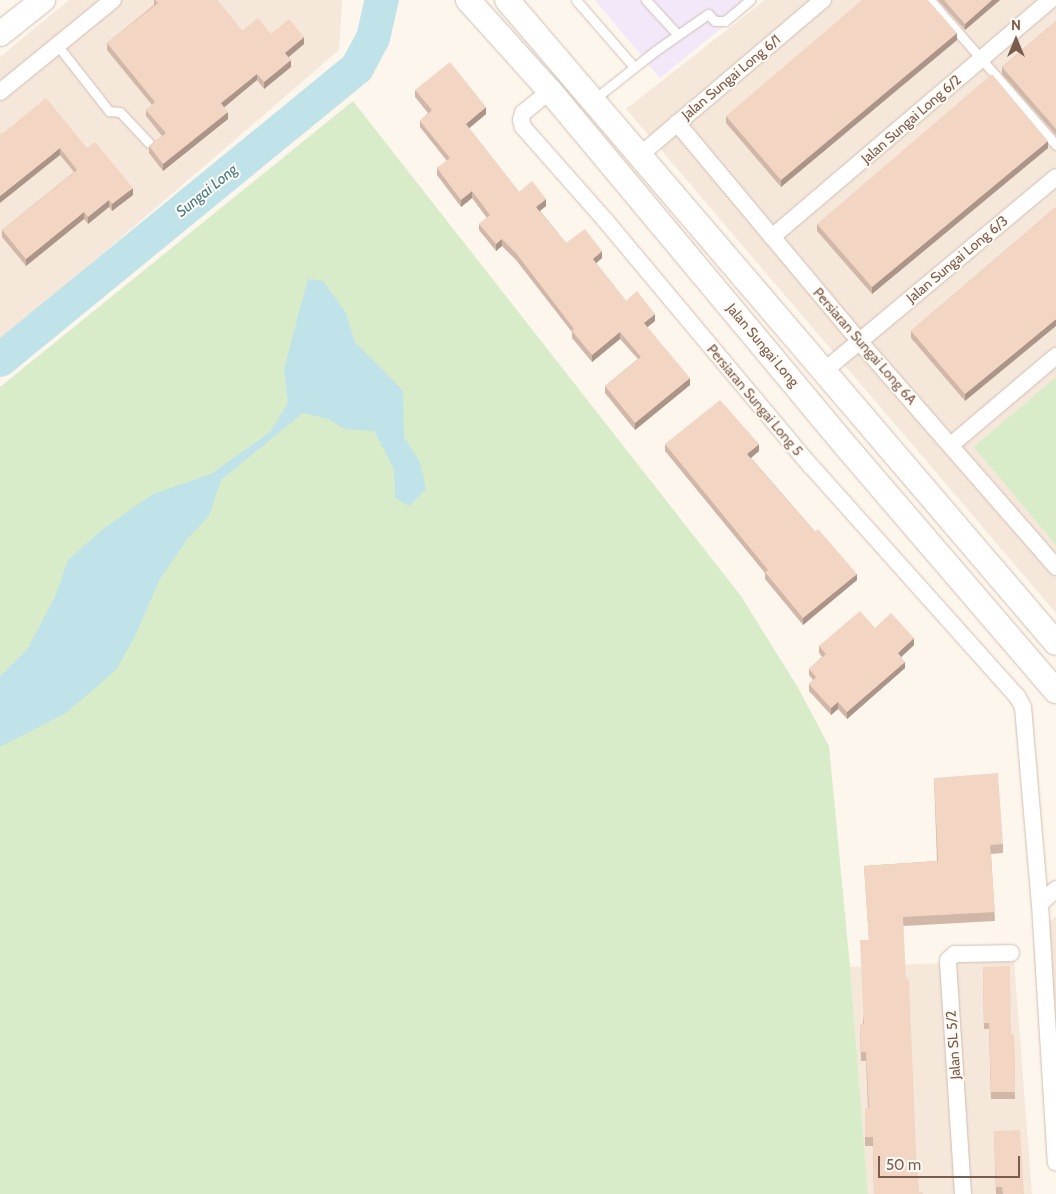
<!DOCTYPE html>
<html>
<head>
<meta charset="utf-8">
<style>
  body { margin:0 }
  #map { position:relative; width:1056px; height:1194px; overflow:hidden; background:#fdf6ec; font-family:Cabin,sans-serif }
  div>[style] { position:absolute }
  .residential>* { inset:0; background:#f5e8da }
  .education>* { inset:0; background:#f3e8fa }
  .green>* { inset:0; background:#d8ecc9 }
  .water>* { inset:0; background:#bfe3e8 }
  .river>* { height:34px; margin:-17px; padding:0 17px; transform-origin:17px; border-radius:17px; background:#bfe3e8 }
  .roads { filter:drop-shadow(0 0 1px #d1beb0) drop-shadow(0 0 1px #d1beb0) }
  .lane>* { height:9px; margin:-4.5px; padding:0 4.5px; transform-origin:4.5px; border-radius:4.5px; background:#fff }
  .street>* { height:16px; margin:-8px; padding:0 8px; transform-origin:8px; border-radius:8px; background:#fff }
  .secondary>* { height:24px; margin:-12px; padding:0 12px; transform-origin:12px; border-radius:12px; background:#fff }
  .wall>* { inset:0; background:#d1b7a8 }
  .shaded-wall>* { inset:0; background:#aa9588 }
  .building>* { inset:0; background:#f3d5c3 }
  span { translate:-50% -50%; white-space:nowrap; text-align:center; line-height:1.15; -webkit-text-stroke:4px #fffaf3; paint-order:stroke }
  .street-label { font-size:14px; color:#7a5c4d }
  .water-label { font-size:15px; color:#437c86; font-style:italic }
  .north { position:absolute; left:991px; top:15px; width:50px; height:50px; -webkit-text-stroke:4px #fffaf3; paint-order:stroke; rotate:0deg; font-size:14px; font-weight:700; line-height:20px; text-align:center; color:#7a5c4d }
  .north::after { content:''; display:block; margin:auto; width:18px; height:22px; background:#7a5c4d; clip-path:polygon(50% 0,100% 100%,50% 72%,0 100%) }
  .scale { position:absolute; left:878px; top:1156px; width:142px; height:22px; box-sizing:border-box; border:2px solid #7a5c4d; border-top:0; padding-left:6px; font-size:15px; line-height:18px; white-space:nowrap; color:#7a5c4d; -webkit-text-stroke:4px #fffaf3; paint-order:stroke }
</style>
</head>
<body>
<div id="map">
  <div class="residential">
    <i style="clip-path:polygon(69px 0,342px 0,339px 50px,0 342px,0 57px)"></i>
    <i style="clip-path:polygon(765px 0,1056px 0,1056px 613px,626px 109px)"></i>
    <i style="clip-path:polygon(1056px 916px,1056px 1034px,1049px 922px)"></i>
    <i style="clip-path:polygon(1014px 960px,1032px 1194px,868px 1194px,850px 967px)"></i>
  </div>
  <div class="education">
    <i style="clip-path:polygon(595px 0,756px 0,660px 78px)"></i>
  </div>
  <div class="green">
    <i style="clip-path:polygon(353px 101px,741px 596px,797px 686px,829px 746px,850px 967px,868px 1194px,0 1194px,0 387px)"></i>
    <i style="clip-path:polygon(1056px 377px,1056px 545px,974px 447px)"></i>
  </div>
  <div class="water">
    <i style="clip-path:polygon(308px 279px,323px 281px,345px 311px,355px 342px,403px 391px,404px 437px,420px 462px,426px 489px,409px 506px,395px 498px,394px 469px,374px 431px,345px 429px,328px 419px,303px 413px,221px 480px,209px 516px,188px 538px,160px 579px,135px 636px,116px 670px,66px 713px,0 747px,0 676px,28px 648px,55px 597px,68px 560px,103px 529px,153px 494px,211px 474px,270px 432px,288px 403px,284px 369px)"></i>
  </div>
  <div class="river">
    <i style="left:0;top:360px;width:461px;rotate:-39.3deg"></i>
    <i style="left:357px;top:68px;width:34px;rotate:-62deg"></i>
    <i style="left:373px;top:38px;width:39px;rotate:-77deg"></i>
  </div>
  <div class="roads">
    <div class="lane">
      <i style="left:576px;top:0;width:89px;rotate:49.1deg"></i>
      <i style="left:646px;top:0;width:47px;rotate:47.6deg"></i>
      <i style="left:930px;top:0;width:192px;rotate:49deg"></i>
      <i style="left:58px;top:46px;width:83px;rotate:51.9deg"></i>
      <i style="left:109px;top:111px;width:11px;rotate:5deg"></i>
      <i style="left:120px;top:112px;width:42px;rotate:46.9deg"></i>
      <i style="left:593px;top:100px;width:79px;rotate:-38.3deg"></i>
      <i style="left:655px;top:51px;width:65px;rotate:-34.9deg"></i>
      <i style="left:708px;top:14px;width:10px;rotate:45deg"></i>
      <i style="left:715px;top:21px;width:10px"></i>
      <i style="left:725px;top:21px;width:33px;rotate:-40deg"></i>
    </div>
    <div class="street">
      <i style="left:550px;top:91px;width:35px;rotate:141deg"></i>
      <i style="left:523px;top:113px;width:7px;rotate:106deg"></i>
      <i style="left:521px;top:120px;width:7px;rotate:74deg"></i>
      <i style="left:523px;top:127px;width:124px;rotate:48.6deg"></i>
      <i style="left:605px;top:220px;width:321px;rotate:50.1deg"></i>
      <i style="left:811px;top:466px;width:309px;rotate:48.2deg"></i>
      <i style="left:1017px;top:696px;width:13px;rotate:61deg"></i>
      <i style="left:1023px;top:707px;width:198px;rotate:85.1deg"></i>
      <i style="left:1040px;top:904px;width:259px;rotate:86.5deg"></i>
      <i style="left:0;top:92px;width:146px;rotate:-39.2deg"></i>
      <i style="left:677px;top:123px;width:284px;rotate:50.1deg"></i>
      <i style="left:859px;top:341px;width:300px;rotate:48.9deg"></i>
      <i style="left:640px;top:155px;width:240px;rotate:-40.3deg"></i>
      <i style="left:772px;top:237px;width:365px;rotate:-40.4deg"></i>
      <i style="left:824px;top:371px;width:302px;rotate:-39.9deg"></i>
      <i style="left:951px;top:445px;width:138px;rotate:-40.3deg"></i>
      <i style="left:1040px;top:904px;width:22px;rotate:-43deg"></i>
      <i style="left:963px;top:1194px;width:234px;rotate:-93.7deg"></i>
      <i style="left:948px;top:960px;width:9px;rotate:-41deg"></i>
      <i style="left:955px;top:954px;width:56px;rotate:-1deg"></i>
    </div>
    <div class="secondary">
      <i style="left:468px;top:0;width:122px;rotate:48deg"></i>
      <i style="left:550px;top:91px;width:469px;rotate:50.2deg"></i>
      <i style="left:850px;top:451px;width:316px;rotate:49.4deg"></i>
      <i style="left:507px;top:0;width:845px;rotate:49.51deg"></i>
      <i style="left:0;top:34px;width:55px;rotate:-38.3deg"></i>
    </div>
  </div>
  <div class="wall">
    <i style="clip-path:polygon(154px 0,217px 0,242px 31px,271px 34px,304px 44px,289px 57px,291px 67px,264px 89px,257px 80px,224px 107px,228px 119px,163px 171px,149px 153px,149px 146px,162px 136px,146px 116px,146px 110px,152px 105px,107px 50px,107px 43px,154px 5px)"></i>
    <i style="clip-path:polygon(938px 0,1000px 0,965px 30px)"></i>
    <i style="clip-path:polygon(1056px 21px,1056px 135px,1002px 74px,1002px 67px)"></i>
    <i style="clip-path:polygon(957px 40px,781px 187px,726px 123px,726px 116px)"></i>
    <i style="clip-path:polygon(415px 90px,486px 114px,469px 128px,519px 192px,546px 206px,540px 211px,566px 243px,602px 258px,596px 263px,626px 301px,655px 321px,647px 327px,690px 385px,635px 430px,605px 393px,605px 386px,638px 359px,620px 339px,592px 362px,572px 338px,572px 332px,516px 260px,502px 246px,496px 251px,479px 230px,479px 224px,487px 218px,472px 198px,461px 207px,437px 175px,437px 168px,447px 161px,420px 127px,420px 121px,428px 113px,415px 97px)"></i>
    <i style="clip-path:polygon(2px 134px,87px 148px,133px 195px,112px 211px,109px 207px,88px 224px,84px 219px,26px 266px,2px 237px,2px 230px,74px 172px,60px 155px)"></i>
    <i style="clip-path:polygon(1048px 148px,872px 294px,817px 231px,817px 224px)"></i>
    <i style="clip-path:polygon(1056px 207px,965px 401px,911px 338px,911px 331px)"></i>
    <i style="clip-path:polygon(665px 444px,759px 451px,751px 458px,857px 580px,803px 625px,765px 579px,765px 573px,665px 451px)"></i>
    <i style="clip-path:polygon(875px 628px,914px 645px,901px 657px,905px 668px,847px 719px,838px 709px,831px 715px,809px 691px,809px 684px,813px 680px,809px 675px,809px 669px,822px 657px,819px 653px,819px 646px)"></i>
    <i style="clip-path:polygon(934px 778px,1003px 844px,1003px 853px,991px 854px,995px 921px,903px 926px,874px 1194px,873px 1146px,865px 1146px,865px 1108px,868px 1108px,866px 1061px,861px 1061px,860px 1024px,863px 1024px,869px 940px,864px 866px,937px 861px)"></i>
    <i style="clip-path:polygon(983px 967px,1011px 1034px,1014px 1034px,1015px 1099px,991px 1099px,989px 1029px,984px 1029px)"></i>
    <i style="clip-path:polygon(994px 1131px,1024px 1194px,996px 1194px)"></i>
  </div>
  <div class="shaded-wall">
    <i style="clip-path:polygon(992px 0,1000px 0,965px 30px,965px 24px)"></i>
    <i style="clip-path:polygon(957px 33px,957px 40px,781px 187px,781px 180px)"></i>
    <i style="clip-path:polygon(304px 37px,304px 44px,285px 60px,285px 53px)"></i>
    <i style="clip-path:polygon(291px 60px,291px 67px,264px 89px,264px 82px)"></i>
    <i style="clip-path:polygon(257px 74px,257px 80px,221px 110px,221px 103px)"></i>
    <i style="clip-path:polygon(486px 107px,486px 114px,466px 131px,466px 124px)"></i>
    <i style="clip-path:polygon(228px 112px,228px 119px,163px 171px,163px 164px)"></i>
    <i style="clip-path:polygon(1048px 141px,1048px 148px,872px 294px,872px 287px)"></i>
    <i style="clip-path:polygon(60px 148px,60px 155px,0 203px,0 196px)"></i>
    <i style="clip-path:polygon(133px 188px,133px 195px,112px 211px,112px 204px)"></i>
    <i style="clip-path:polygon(472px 191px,472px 198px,461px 207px,461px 200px)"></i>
    <i style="clip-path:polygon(546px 199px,546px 206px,536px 214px,536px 207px)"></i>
    <i style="clip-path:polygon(109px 200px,109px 207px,88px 224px,88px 217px)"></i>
    <i style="clip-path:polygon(84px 212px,84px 219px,26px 266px,26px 259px)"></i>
    <i style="clip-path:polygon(502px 239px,502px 246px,496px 251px,496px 244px)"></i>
    <i style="clip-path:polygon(602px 251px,602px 258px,593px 266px,593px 259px)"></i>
    <i style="clip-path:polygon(655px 314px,655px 321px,644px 330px,644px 323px)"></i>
    <i style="clip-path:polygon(1056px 319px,1056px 326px,965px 401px,965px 394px)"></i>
    <i style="clip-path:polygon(620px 332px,620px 339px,592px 362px,592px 355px)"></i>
    <i style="clip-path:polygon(690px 378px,690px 385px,635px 430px,635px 423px)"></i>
    <i style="clip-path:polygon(759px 444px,759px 451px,747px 461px,747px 454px)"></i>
    <i style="clip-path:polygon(857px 574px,857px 580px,803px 625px,803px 618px)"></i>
    <i style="clip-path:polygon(914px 638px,914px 645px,898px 660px,898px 653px)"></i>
    <i style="clip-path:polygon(905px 662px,905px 668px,847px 719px,847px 712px)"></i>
    <i style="clip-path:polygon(838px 702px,838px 709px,831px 715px,831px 708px)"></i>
  </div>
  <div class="building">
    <i style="clip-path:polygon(155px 0,217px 0,242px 31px,258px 18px,271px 34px,289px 19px,304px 37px,285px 53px,291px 60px,264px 82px,257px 74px,221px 103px,228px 112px,163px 164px,149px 146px,166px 133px,146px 110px,155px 102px,107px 43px,158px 3px)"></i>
    <i style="clip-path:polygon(862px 0,928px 0,957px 33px,781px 180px,726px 116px)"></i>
    <i style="clip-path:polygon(944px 0,992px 0,965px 24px)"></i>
    <i style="clip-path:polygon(1056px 21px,1056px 129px,1002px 67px)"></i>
    <i style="clip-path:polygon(450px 62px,486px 107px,466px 124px,519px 192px,532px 181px,546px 199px,536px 207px,566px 243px,585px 229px,602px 251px,593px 259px,626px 301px,637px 291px,655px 314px,644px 323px,690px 378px,635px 423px,605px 386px,641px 357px,620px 332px,592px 355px,572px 331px,574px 329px,516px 253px,502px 239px,496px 244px,479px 224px,490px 215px,472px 191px,461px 200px,437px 168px,450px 158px,420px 121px,432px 110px,415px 90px)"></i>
    <i style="clip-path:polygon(992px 74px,1048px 141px,872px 287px,817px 224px)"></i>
    <i style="clip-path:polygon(46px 98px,87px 148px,95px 142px,133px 188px,112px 204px,109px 200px,88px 217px,84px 212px,26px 259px,2px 230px,77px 170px,60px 148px,0 196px,0 132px,2px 134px)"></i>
    <i style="clip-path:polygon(1056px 207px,1056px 319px,965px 394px,911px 331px)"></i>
    <i style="clip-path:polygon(720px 400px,759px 444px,747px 454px,815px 532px,818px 529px,857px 574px,803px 618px,765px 572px,768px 570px,665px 444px)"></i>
    <i style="clip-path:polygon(860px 611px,875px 628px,891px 613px,914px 638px,898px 653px,905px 662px,847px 712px,838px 702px,831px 708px,809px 684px,816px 677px,809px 669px,826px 654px,819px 646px)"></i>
    <i style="clip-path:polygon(998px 773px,1003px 844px,990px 845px,995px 912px,903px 917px,906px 979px,909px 979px,916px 1151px,919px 1192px,923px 1192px,923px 1194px,874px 1194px,873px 1137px,865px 1137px,865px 1108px,869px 1108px,866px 1052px,861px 1052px,860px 1024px,864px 1024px,860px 940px,869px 940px,864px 866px,938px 861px,934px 778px)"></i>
    <i style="clip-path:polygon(1010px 966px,1011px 1034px,1014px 1034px,1015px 1092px,991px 1092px,989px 1023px,984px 1023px,983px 967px)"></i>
    <i style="clip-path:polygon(1020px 1130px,1024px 1194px,1003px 1194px,1002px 1187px,996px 1187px,994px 1131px)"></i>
  </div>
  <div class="street-label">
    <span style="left:731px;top:77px;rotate:-40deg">Jalan Sungai Long 6/1</span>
    <span style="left:911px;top:119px;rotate:-41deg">Jalan Sungai Long 6/2</span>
    <span style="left:957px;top:259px;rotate:-40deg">Jalan Sungai Long 6/3</span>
    <span style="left:763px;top:345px;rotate:50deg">Jalan Sungai Long</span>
    <span style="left:865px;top:346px;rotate:49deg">Persiaran Sungai Long 6A</span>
    <span style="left:755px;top:400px;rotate:50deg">Persiaran Sungai Long 5</span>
    <span style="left:953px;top:1045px;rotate:-94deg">Jalan SL 5/2</span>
  </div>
  <div class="water-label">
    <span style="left:207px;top:191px;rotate:-39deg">Sungai Long</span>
  </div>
  <div class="north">N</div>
  <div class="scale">50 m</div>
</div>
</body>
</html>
